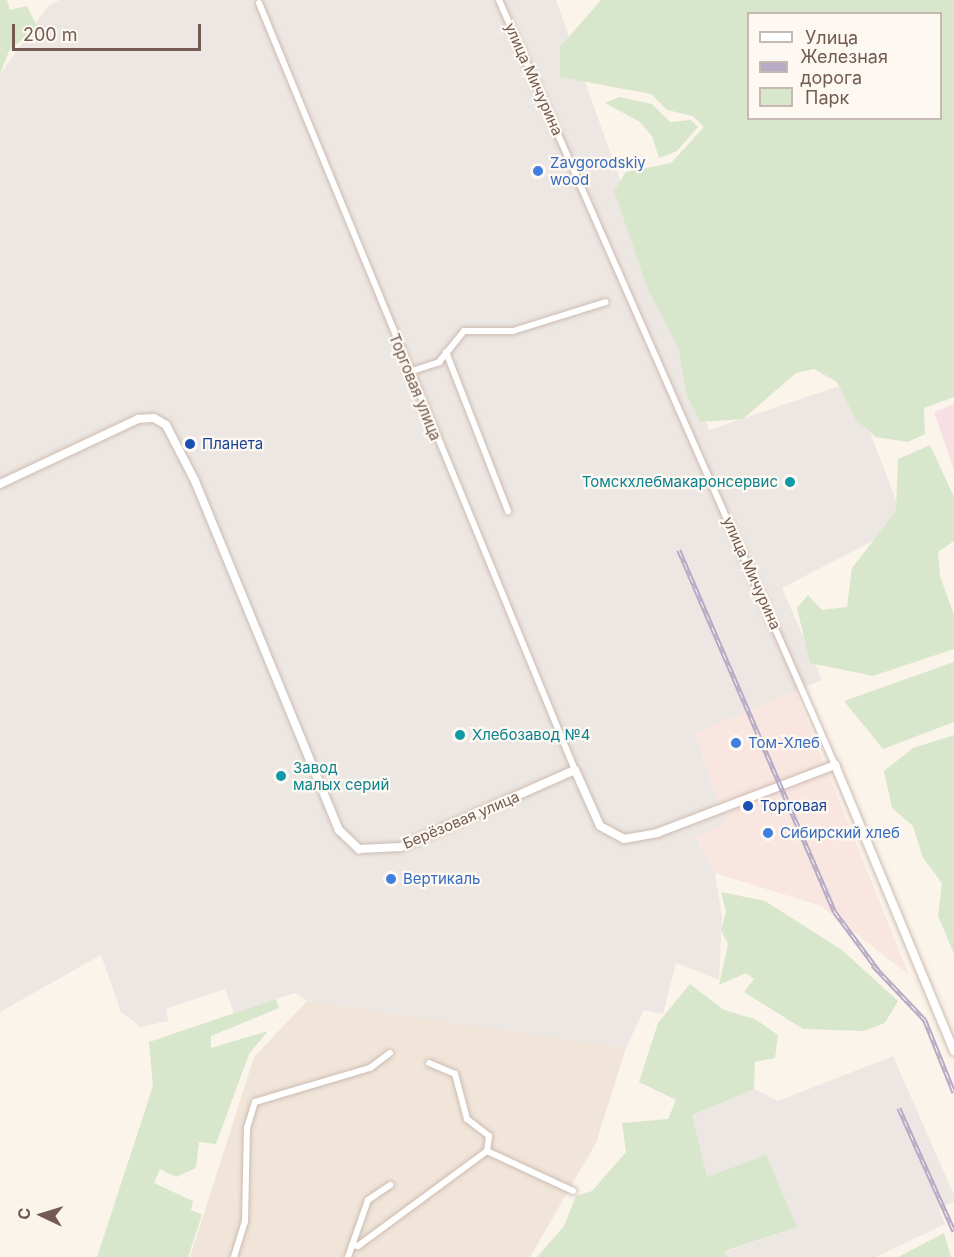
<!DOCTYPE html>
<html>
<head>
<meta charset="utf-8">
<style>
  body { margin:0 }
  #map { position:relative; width:954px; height:1257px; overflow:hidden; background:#fbf4eb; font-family:Inter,sans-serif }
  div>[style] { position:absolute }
  .residential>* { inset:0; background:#f1e5da }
  .commercial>* { inset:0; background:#f9e6e1 }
  .industrial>* { inset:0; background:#ede7e3 }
  .medical>* { inset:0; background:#f7e0e4 }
  .green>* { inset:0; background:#d8e7cb }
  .roads { filter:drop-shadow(0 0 2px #ccbcb2) drop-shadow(0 0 2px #ccbcb2) }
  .minor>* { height:6px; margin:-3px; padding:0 3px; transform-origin:3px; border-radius:3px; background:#fff }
  .tertiary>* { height:8px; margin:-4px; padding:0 4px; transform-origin:4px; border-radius:4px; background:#fff }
  .rail>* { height:4.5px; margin-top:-2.25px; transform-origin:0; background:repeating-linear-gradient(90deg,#fdf8f2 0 7px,#b6aac4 0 14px); box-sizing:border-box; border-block:2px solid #b6aac4 }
  .dots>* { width:16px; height:16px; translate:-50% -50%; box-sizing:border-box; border:3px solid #fdf8f2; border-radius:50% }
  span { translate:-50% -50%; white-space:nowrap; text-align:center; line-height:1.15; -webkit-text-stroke:4.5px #fdf8f2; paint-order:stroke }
  .street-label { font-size:15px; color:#735b51 }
  .shop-label { font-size:15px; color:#366cbe }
  .left { translate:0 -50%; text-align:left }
  .transit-label { font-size:15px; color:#164399 }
  .culture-label { font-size:15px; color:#0d838f }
  .right { translate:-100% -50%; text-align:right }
  .legend { position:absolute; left:747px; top:12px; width:195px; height:108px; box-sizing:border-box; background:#fdf8f2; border:2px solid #c6b9b2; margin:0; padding:8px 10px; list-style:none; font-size:18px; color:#735b51 }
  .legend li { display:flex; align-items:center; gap:12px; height:30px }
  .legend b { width:30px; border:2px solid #c6b9b2 }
  .north { position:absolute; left:12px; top:1185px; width:60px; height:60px; -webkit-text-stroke:4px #fdf8f2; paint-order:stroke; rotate:274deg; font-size:16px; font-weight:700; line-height:24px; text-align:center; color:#735b51 }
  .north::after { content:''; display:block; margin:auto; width:21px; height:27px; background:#735b51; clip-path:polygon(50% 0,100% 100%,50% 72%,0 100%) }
  .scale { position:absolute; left:12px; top:24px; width:189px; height:27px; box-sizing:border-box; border:3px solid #735b51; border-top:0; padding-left:8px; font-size:18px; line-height:21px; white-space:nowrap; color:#735b51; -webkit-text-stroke:4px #fdf8f2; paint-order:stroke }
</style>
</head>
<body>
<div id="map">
  <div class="residential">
    <i style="clip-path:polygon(307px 1001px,626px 1048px,596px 1143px,530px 1257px,190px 1257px,254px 1057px)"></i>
  </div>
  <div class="commercial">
    <i style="clip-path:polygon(795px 691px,909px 975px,821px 906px,715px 873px,696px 836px,726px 824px,695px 733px)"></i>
  </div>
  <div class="industrial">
    <i style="clip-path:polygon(59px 0,556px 0,709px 430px,851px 382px,905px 524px,782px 588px,822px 680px,695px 733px,726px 824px,696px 837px,715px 873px,722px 917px,719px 980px,676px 963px,663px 1014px,644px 1010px,626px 1048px,307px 1001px,295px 993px,234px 1013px,225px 989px,166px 1009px,168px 1021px,141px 1027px,121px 1012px,101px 955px,0 1012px,0 75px,47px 7px)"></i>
    <i style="clip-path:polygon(893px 1056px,954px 1195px,954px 1201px,939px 1209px,945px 1224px,876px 1257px,726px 1257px,724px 1252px,797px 1227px,707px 1178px,692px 1115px,754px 1089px,778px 1101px)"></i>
  </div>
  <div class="medical">
    <i style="clip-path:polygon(954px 404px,954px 470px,934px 412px)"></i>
  </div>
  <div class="green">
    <i style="clip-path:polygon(0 0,7px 0,10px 10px,27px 6px,37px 26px,9px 51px,0 74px)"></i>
    <i style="clip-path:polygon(evenodd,601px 0,954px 0,954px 397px,924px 408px,925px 434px,908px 442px,876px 437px,856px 420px,837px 382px,814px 369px,796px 373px,743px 419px,700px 422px,687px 396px,678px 347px,648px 290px,614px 191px,626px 172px,671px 163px,704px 127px,693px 116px,667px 110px,651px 94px,560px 77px,560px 47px,601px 0,748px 14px,940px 14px,940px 118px,748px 118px,748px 14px)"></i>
    <i style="clip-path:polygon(619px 97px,652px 104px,670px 122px,691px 120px,698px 127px,677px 151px,659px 158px,652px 136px,640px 122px,605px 103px)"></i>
    <i style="clip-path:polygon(930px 445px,954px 497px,954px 541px,938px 552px,940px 576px,954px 615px,954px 649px,873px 676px,810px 663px,797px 608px,808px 595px,822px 610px,847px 607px,852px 568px,896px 511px,898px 459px)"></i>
    <i style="clip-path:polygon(954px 662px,954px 722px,883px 749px,844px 701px)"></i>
    <i style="clip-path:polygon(954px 735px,954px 954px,938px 916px,942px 883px,923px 858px,913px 826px,892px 808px,884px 771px,913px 748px)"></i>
    <i style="clip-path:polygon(721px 892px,765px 901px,842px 950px,898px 1001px,885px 1023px,864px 1031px,803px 1029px,744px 992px,754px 979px,746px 973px,719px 985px,728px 944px,721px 930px,726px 912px)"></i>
    <i style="clip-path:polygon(690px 984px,724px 1010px,755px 1019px,778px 1035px,775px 1058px,755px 1062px,754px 1089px,692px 1115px,707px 1177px,766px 1155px,797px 1227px,725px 1251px,726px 1257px,537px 1257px,564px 1226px,576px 1196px,592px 1191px,626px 1152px,622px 1123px,668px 1119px,676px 1100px,639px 1082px,658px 1023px)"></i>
    <i style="clip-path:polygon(276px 999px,279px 1008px,211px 1036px,211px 1048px,268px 1031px,249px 1054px,216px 1144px,199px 1142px,196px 1168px,176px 1177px,160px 1169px,154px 1183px,193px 1201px,191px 1210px,202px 1215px,188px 1257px,97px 1257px,153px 1086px,149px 1042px)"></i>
    <i style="clip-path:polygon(944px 1233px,951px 1257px,898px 1257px)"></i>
  </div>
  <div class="roads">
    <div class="minor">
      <i style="left:499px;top:0;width:836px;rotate:66.29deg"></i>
      <i style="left:259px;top:3px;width:830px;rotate:67.61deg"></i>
      <i style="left:446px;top:352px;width:171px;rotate:68.7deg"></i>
      <i style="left:409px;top:372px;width:32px;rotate:-18deg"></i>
      <i style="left:439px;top:362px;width:40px;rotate:-51deg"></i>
      <i style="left:464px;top:331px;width:49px"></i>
      <i style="left:513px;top:331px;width:97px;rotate:-17.3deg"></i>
      <i style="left:487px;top:1151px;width:95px;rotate:24.9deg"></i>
      <i style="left:352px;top:1245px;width:6px;rotate:9deg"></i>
      <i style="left:358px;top:1246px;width:160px;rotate:-36.4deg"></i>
      <i style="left:487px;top:1151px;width:15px;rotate:-82deg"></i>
      <i style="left:489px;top:1136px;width:28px;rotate:-142deg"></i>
      <i style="left:467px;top:1119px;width:47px;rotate:-104.9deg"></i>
      <i style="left:455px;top:1074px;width:28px;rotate:-157deg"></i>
      <i style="left:234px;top:1257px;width:37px;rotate:-73deg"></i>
      <i style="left:245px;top:1222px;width:94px;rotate:-88.8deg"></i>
      <i style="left:247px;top:1128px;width:27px;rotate:-73deg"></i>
      <i style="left:255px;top:1102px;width:120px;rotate:-16.5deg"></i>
      <i style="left:370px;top:1068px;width:25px;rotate:-37deg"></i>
      <i style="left:348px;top:1257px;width:60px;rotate:-70.7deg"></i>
      <i style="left:368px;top:1200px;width:27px;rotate:-34deg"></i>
    </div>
    <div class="tertiary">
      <i style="left:0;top:484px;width:153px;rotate:-25.2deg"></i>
      <i style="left:138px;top:419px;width:16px;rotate:-4deg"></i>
      <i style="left:154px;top:418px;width:14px;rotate:30deg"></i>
      <i style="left:166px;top:425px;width:63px;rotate:62.6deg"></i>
      <i style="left:195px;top:481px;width:378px;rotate:67.6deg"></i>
      <i style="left:339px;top:830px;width:28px;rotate:44deg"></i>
      <i style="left:359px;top:849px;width:42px;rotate:-2.7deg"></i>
      <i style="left:401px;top:847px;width:190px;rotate:-23.9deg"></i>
      <i style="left:575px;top:770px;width:61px;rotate:65.9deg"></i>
      <i style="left:600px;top:826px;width:27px;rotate:28deg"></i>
      <i style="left:624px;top:839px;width:34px;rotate:-10deg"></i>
      <i style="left:657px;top:833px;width:191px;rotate:-20.9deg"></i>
      <i style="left:835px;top:765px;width:310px;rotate:67.4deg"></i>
    </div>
  </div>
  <div class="rail">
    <i style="left:679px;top:550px;width:394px;rotate:66.7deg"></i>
    <i style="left:835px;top:912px;width:72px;rotate:53.4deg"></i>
    <i style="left:873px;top:965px;width:76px;rotate:46.6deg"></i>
    <i style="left:925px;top:1020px;width:78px;rotate:68.1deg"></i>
    <i style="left:899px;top:1108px;width:135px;rotate:65.9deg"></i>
  </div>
  <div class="dots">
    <i style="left:538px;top:171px;background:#3f7fe0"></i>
    <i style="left:190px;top:444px;background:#1a4fb4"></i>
    <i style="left:790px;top:482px;background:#0f9aa8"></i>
    <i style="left:460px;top:735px;background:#0f9aa8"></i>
    <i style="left:736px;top:743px;background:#3f7fe0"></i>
    <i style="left:281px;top:776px;background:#0f9aa8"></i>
    <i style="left:748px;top:806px;background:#1a4fb4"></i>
    <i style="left:768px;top:833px;background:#3f7fe0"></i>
    <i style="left:391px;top:879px;background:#3f7fe0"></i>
  </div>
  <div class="street-label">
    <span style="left:534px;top:79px;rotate:66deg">улица Мичурина</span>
    <span style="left:415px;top:387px;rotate:68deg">Торговая улица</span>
    <span style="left:752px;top:573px;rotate:66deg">улица Мичурина</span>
    <span style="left:461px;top:820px;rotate:-23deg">Берёзовая улица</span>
  </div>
  <div class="shop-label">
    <span class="left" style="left:550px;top:171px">Zavgorodskiy<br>wood</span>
    <span class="left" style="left:748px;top:743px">Том-Хлеб</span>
    <span class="left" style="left:780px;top:833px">Сибирский хлеб</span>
    <span class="left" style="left:403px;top:879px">Вертикаль</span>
  </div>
  <div class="transit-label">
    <span class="left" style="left:202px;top:444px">Планета</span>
    <span class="left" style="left:760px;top:806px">Торговая</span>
  </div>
  <div class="culture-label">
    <span class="right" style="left:778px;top:482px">Томскхлебмакаронсервис</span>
    <span class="left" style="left:472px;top:735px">Хлебозавод №4</span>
    <span class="left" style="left:293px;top:776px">Завод<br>малых серий</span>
  </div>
  <ul class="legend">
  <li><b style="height:8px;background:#fff"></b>Улица</li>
  <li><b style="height:8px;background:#b6aac4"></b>Железная дорога</li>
  <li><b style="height:16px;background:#d8e7cb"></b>Парк</li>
  </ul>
  <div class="north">С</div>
  <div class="scale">200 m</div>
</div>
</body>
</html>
